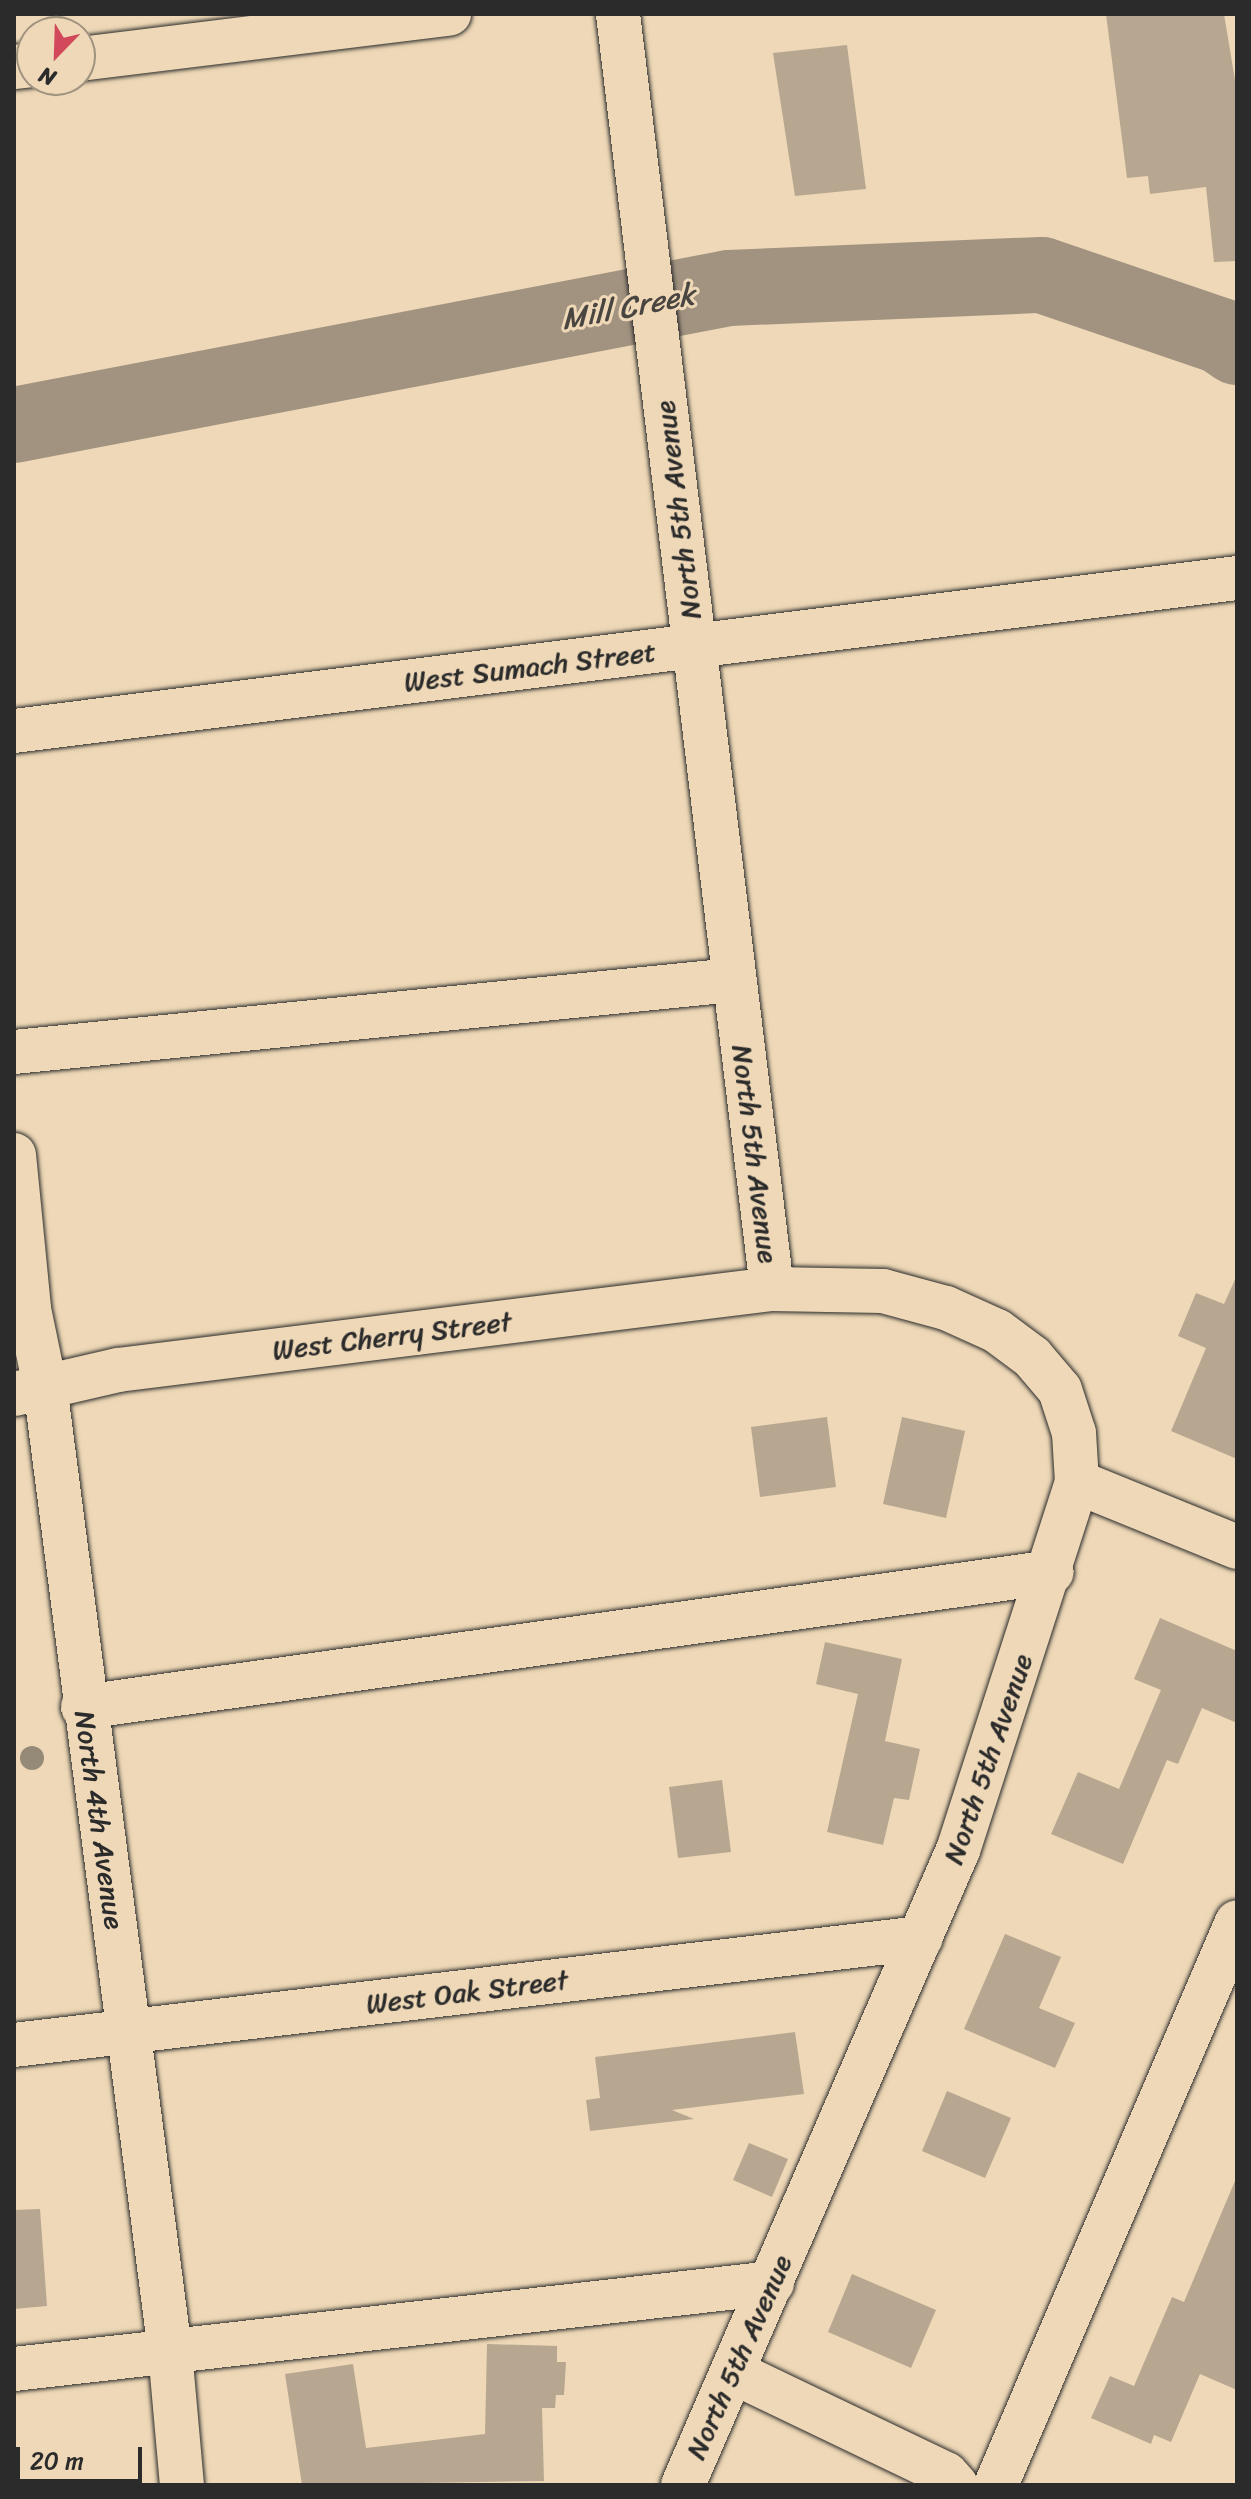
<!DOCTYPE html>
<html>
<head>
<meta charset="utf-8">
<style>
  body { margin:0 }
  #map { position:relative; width:1251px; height:2499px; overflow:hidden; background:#eed8b7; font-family:Sriracha,sans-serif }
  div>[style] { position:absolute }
  .river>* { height:76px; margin:-38px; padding:0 38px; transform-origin:38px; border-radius:38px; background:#a29380 }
  .building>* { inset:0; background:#b8a790 }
  .roads { filter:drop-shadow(0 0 2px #2b2b2b) drop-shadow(0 0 2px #2b2b2b) }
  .minor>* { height:44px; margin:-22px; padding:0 22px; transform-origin:22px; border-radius:22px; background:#eed8b7 }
  .major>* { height:44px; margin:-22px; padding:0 22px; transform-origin:22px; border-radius:22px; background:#eed8b7 }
  .trees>* { width:24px; height:24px; margin:-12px; border-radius:50%; background:#958977 }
  span { translate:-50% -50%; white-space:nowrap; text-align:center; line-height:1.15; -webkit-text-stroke:6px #eed8b7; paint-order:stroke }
  .street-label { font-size:28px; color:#2b2b2b }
  .water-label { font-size:30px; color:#494540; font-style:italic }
  .frame { position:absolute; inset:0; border:16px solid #2b2b2b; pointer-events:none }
  .north { position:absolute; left:16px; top:16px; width:80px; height:80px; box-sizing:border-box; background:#eed8b7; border:2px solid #a0937f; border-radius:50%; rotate:203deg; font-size:22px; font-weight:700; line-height:32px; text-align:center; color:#2b2b2b }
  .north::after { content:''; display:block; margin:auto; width:28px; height:36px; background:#d1495b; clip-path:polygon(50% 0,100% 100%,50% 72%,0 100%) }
  .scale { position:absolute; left:16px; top:2447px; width:126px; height:36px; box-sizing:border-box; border:4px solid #2b2b2b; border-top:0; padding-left:10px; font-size:24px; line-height:28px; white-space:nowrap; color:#2b2b2b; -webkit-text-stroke:6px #eed8b7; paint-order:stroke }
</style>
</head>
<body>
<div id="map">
  <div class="river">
    <i style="left:14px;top:425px;width:728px;rotate:-10.85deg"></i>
    <i style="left:729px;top:288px;width:313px;rotate:-2.4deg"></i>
    <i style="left:1042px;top:275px;width:189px;rotate:18.8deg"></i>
    <i style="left:1221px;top:336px;width:19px;rotate:35deg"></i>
  </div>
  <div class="building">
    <i style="clip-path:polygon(1106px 14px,1224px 14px,1237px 92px,1237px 261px,1214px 262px,1206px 187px,1150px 194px,1148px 176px,1127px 178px)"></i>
    <i style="clip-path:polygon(847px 45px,866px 189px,795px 196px,773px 53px)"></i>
    <i style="clip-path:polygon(1237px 1275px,1237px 1459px,1171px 1431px,1206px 1348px,1178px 1336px,1196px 1293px,1224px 1304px)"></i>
    <i style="clip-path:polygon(827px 1417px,836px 1487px,760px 1497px,751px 1427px)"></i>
    <i style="clip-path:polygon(902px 1417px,965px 1431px,946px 1518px,883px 1504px)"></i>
    <i style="clip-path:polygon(1160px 1618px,1237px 1651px,1237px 1723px,1202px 1708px,1178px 1764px,1167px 1760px,1123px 1864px,1051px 1834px,1078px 1772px,1119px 1789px,1161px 1690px,1134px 1679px)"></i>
    <i style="clip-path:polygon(825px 1642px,902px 1659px,885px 1741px,920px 1749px,909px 1800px,894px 1798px,883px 1845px,827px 1832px,858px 1694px,816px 1684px)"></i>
    <i style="clip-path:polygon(722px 1780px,731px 1852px,678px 1858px,669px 1787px)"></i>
    <i style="clip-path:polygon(1005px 1934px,1061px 1957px,1039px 2008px,1075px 2023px,1055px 2068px,964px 2029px)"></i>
    <i style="clip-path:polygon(795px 2032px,804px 2094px,672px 2110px,694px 2119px,590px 2131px,586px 2100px,600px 2098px,595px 2057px)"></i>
    <i style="clip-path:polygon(947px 2091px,1011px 2118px,985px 2178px,922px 2151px)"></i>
    <i style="clip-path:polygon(749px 2143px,788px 2159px,772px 2197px,733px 2180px)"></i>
    <i style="clip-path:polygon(1237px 2176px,1237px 2390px,1200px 2374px,1171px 2442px,1154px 2435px,1151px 2444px,1091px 2418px,1110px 2376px,1134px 2386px,1172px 2297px,1184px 2302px)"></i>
    <i style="clip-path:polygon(40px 2209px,47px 2306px,14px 2309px,14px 2210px)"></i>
    <i style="clip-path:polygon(852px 2274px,936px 2310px,911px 2368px,828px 2332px)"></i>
    <i style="clip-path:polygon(487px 2344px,557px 2346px,557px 2362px,566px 2362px,564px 2395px,556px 2395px,555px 2408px,542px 2408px,544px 2481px,302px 2485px,285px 2374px,353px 2364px,366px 2448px,485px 2434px)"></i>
  </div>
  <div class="roads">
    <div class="minor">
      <i style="left:618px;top:14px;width:1284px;rotate:83.11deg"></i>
      <i style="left:14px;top:731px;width:1233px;rotate:-7.13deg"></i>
      <i style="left:14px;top:1052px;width:723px;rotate:-5.72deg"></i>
      <i style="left:14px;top:1155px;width:155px;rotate:84.4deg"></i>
      <i style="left:29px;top:1309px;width:79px;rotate:78.3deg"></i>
      <i style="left:45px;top:1386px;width:973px;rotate:82.62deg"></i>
      <i style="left:170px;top:2351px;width:135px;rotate:84.9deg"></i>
      <i style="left:14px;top:1394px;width:107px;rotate:-13deg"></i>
      <i style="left:118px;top:1370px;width:659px;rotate:-7.06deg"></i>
      <i style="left:772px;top:1289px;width:111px;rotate:1deg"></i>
      <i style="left:883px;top:1291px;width:65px;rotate:15.1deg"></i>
      <i style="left:946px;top:1308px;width:56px;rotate:24.3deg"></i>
      <i style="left:997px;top:1331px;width:44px;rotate:36.6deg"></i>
      <i style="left:1032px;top:1357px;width:43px;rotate:49.7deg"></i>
      <i style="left:1060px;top:1390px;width:45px;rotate:72deg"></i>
      <i style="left:1074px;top:1433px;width:49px;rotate:86.5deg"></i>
      <i style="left:1077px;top:1482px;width:387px;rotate:107.9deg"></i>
      <i style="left:958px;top:1850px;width:692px;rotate:113.42deg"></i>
      <i style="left:1077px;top:1482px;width:173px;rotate:22.1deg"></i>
      <i style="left:83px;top:1707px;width:978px;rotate:-7.93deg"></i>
      <i style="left:14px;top:2045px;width:913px;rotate:-6.73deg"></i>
      <i style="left:14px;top:2369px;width:763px;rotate:-6.47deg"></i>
      <i style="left:733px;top:2372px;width:236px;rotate:25.6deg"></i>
      <i style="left:946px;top:2474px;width:15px;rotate:48deg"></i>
      <i style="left:996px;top:2485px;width:612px;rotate:-66.83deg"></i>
    </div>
    <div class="major">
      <i style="left:80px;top:59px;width:372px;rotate:-7deg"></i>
      <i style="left:14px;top:67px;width:18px;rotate:-6deg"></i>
    </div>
  </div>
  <div class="trees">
    <i style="left:32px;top:1758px"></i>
  </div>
  <div class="street-label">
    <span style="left:678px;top:510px;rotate:-97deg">North 5th Avenue</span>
    <span style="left:530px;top:667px;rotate:-7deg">West Sumach Street</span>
    <span style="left:755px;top:1154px;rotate:83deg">North 5th Avenue</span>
    <span style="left:392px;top:1336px;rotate:-7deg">West Cherry Street</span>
    <span style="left:988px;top:1759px;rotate:-71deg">North 5th Avenue</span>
    <span style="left:99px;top:1820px;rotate:82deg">North 4th Avenue</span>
    <span style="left:467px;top:1992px;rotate:-7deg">West Oak Street</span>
    <span style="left:739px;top:2357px;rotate:-66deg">North 5th Avenue</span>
  </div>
  <div class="water-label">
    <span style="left:628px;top:307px;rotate:-11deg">Mill Creek</span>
  </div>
  <div class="frame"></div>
  <div class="north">N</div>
  <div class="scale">20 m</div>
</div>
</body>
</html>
